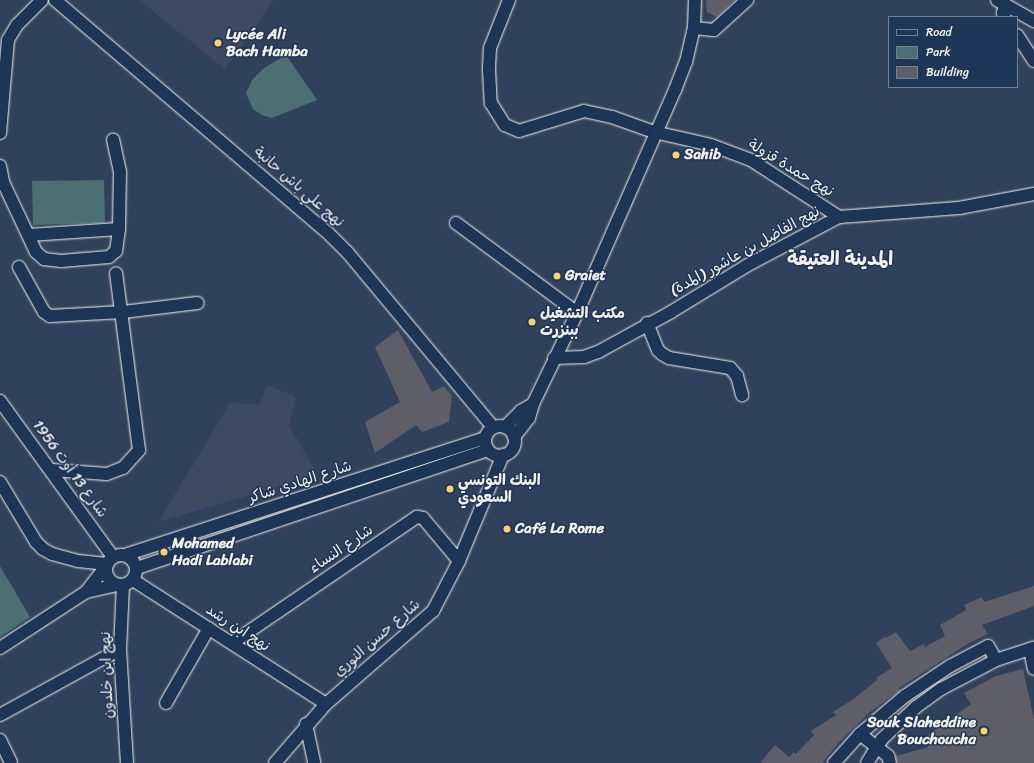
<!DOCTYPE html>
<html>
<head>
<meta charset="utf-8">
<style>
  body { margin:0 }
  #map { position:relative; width:1034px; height:763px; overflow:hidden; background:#30415c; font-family:Sriracha,"Playpen Sans Arabic",sans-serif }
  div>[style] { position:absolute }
  .built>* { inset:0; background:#3e4a60 }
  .green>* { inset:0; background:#4b6f72 }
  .building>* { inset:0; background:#5e5e68 }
  .roads { filter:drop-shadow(0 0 1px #f4f1e8) drop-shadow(0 0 1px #f4f1e8) }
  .minor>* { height:12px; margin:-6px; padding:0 6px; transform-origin:6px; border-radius:6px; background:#1d3557 }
  .minor>.ring { margin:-6px; padding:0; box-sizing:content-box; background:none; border:12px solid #1d3557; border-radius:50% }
  .dots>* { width:11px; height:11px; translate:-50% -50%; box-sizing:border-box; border:2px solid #1d3557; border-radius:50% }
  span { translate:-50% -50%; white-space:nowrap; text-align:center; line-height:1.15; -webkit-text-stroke:3px #1d3557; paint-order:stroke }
  .poi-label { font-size:15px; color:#f4f1e8; font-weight:700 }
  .left { translate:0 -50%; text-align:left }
  .right { translate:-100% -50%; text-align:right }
  .street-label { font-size:15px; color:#f4f1e8 }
  .district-label { font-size:19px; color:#f4f1e8; font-weight:700 }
  .legend { position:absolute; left:888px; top:16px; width:130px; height:72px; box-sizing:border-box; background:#1d3557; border:1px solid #738091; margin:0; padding:5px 7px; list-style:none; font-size:12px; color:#f4f1e8 }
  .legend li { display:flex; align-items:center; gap:8px; height:20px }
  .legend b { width:20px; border:1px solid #738091 }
</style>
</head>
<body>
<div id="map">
  <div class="built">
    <i style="clip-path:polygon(139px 0,274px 0,225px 69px)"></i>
    <i style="clip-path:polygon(267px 385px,296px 397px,289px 426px,318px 475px,158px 522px,230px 403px,260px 404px)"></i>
  </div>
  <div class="green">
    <i style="clip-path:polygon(286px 55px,317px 100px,272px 118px,262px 115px,253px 109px,246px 93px,252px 80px,264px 68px)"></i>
    <i style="clip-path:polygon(104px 180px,105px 223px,33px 225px,32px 181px)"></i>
    <i style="clip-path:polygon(0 566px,30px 617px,0 637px)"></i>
  </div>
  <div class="building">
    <i style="clip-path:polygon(706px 0,735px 0,717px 17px,707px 12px)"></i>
    <i style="clip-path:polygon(398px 330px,432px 392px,444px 386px,452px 396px,449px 422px,422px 432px,416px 425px,375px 453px,365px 422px,400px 402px,375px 347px)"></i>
    <i style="clip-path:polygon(1034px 586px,1034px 606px,982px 625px,988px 634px,969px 643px,899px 688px,901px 690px,870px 712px,840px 741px,822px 763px,760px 763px,775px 745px,789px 757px,794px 752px,796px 754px,814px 735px,811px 731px,836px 715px,833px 712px,855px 698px,877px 680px,876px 678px,892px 668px,876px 643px,884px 637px,886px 638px,896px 632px,910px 651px,924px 644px,925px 647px,945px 636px,940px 625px,966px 610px,964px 605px,982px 597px,984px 602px)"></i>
    <i style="clip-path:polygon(1023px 669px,1034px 719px,1034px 763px,897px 763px,896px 756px,928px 747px,925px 737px,971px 704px,964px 693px,996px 676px)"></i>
  </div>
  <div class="roads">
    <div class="minor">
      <i style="left:55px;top:0;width:360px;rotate:40.5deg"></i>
      <i style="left:329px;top:234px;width:27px;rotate:45deg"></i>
      <i style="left:348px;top:253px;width:226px;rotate:50.2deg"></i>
      <i style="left:509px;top:0;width:52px;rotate:111.6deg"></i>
      <i style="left:490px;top:48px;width:22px;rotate:93deg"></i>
      <i style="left:489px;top:70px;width:33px;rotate:87deg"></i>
      <i style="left:491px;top:103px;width:26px;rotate:58deg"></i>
      <i style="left:505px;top:125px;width:15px;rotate:23deg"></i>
      <i style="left:519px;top:131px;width:68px;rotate:-17.1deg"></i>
      <i style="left:584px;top:111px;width:29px;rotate:12deg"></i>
      <i style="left:612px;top:117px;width:45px;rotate:19.7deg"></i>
      <i style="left:654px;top:132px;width:58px;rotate:12.8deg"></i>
      <i style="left:711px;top:145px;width:43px;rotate:20.6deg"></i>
      <i style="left:751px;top:160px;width:105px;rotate:32.9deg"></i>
      <i style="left:997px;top:0;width:43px;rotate:29.6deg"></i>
      <i style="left:1005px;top:4px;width:9px;rotate:103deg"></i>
      <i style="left:1003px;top:13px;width:4px;rotate:63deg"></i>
      <i style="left:694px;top:28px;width:20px;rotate:6deg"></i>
      <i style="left:714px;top:30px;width:45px;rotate:-42.3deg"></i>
      <i style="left:1017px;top:35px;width:31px;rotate:57deg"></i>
      <i style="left:0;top:133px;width:93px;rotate:-85.1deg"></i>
      <i style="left:8px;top:40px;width:17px;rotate:-59deg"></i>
      <i style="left:17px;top:25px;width:35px;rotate:-45deg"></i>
      <i style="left:0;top:166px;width:16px;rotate:79deg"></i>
      <i style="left:3px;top:182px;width:77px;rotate:64.8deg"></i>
      <i style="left:36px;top:252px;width:11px;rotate:41deg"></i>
      <i style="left:44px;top:259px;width:17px;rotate:7deg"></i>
      <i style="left:61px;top:261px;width:48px;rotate:-4.8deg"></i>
      <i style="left:109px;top:257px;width:9px;rotate:-41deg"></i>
      <i style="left:116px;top:251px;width:22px;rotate:-82deg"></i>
      <i style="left:119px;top:229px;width:57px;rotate:-89deg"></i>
      <i style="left:120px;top:172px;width:33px;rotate:-102deg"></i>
      <i style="left:456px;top:223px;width:151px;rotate:36.6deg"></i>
      <i style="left:29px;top:235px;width:90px;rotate:-3.8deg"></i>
      <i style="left:19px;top:267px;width:51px;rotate:60.9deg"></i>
      <i style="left:44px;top:312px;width:7px;rotate:34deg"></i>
      <i style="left:50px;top:316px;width:73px;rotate:-3.1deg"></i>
      <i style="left:123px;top:312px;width:75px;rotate:-6.9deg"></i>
      <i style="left:647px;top:323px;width:29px;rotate:68deg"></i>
      <i style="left:658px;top:350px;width:6px;rotate:45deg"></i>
      <i style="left:662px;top:354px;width:8px;rotate:30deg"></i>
      <i style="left:669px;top:358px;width:62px;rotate:9.3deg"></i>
      <i style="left:730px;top:368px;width:11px;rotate:49deg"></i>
      <i style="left:737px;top:376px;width:20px;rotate:75deg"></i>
      <i style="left:554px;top:358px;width:30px;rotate:-2deg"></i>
      <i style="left:584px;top:357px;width:15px;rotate:-20deg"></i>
      <i style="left:598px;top:352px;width:83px;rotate:-28.7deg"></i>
      <i style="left:671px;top:312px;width:88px;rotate:-31.5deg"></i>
      <i style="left:746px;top:266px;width:105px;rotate:-27.8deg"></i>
      <i style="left:839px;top:217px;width:120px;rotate:-4.3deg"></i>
      <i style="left:959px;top:208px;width:76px;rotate:-10.6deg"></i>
      <i style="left:0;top:401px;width:193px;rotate:54.1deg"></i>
      <i class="ring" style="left:485px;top:426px;width:18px;height:18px"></i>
      <i style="left:505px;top:427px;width:23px;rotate:-45deg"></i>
      <i style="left:521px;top:411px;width:14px;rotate:-30deg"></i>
      <i style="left:514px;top:437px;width:24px;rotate:-52deg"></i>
      <i style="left:529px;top:418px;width:15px;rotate:-74deg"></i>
      <i style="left:533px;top:404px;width:101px;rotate:-64.2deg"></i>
      <i style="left:577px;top:313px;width:244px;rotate:-66.3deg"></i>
      <i style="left:675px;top:90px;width:30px;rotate:-69deg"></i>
      <i style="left:686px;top:62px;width:35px;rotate:-77deg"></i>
      <i style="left:694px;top:28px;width:28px;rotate:-88deg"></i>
      <i style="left:52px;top:470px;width:55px;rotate:4.2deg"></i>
      <i style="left:107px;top:474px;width:17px;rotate:-21deg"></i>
      <i style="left:123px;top:468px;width:24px;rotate:-48deg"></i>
      <i style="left:139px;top:450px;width:178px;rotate:-97.4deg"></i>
      <i style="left:0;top:482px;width:70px;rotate:59deg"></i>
      <i style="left:36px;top:542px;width:10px;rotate:45deg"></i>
      <i style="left:43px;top:549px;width:10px;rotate:29deg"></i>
      <i style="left:52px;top:554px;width:27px;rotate:15deg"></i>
      <i style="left:78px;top:561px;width:29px;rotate:6deg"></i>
      <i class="ring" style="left:106px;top:555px;width:18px;height:18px"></i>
      <i style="left:125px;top:555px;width:379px;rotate:-18deg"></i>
      <i style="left:137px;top:568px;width:370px;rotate:-18.6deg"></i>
      <i style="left:133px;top:580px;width:229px;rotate:32.7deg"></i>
      <i style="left:123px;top:585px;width:64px;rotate:92.7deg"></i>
      <i style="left:120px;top:649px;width:114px;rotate:86.5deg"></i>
      <i style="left:86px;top:592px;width:32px;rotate:-13deg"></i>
      <i style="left:232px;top:643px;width:224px;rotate:-34.3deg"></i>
      <i style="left:417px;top:517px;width:6px;rotate:9deg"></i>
      <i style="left:423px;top:518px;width:56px;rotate:50.1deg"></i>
      <i style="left:0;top:648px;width:103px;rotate:-33.1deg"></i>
      <i style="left:86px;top:592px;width:33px;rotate:-52deg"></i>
      <i style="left:1030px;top:649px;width:20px;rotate:79deg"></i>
      <i style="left:166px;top:703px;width:86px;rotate:-60.2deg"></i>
      <i style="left:0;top:715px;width:137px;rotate:-28.8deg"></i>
      <i style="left:306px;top:724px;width:40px;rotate:78deg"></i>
      <i style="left:860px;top:734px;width:36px;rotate:38deg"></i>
      <i style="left:888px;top:756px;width:7px;rotate:74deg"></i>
      <i style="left:0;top:740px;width:25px;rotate:64deg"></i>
      <i style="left:275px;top:763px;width:78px;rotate:-49.2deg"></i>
      <i style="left:326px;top:704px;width:142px;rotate:-41deg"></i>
      <i style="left:433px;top:611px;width:56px;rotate:-62.5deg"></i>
      <i style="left:459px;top:561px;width:115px;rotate:-67.5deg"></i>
      <i style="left:834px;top:763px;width:39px;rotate:-48deg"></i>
      <i style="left:860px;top:734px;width:59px;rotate:-40.2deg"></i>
      <i style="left:905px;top:696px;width:54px;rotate:-33.7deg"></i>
      <i style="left:950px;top:666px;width:43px;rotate:-27.8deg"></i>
      <i style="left:988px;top:646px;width:16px;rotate:60deg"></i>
      <i style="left:867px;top:763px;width:28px;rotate:-58deg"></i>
      <i style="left:882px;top:739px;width:47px;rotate:-43.3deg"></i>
      <i style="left:916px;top:707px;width:31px;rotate:-36deg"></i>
      <i style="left:941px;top:689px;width:62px;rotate:-27.8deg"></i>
      <i style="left:996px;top:660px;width:40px;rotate:-18deg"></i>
    </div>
  </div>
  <div class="dots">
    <i style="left:218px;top:43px;background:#ffd166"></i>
    <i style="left:676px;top:155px;background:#ffd166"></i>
    <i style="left:557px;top:276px;background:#ffd166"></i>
    <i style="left:532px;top:322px;background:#ffd166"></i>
    <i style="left:450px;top:489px;background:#ffd166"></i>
    <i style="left:507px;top:529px;background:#ffd166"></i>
    <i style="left:164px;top:552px;background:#ffd166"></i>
    <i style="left:984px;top:731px;background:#ffd166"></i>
  </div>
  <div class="poi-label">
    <span class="left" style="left:226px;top:43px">Lycée Ali<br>Bach Hamba</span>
    <span class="left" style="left:684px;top:155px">Sahib</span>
    <span class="left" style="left:565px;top:276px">Graiet</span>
    <span class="left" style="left:540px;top:322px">مكتب التشغيل<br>ببنزرت</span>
    <span class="left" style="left:458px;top:489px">البنك التونسي<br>السعودي</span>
    <span class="left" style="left:515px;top:529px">Café La Rome</span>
    <span class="left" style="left:172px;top:552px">Mohamed<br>Hadi Lablabi</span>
    <span class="right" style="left:976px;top:731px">Souk Slaheddine<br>Bouchoucha</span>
  </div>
  <div class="street-label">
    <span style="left:791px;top:168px;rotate:31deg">نهج حمدة قزولة</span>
    <span style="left:299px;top:187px;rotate:41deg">نهج علي باش حانبة</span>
    <span style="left:745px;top:251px;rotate:-29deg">نهج الفاضل بن عاشور (المدة)</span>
    <span style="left:70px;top:469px;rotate:54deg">شارع 13 أوت 1956</span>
    <span style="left:300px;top:482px;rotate:-18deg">شارع الهادي شاكر</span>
    <span style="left:341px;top:549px;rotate:-34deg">شارع النساء</span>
    <span style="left:238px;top:628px;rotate:33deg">نهج ابن رشد</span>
    <span style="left:377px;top:638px;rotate:-41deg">شارع حسن النوري</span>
    <span style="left:107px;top:675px;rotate:-92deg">نهج ابن خلدون</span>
  </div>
  <div class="district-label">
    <span style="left:840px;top:259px">المدينة العتيقة</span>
  </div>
  <ul class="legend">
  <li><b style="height:5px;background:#1d3557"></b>Road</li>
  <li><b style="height:11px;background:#4b6f72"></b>Park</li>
  <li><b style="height:11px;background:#5e5e68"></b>Building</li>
  </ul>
</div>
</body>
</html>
